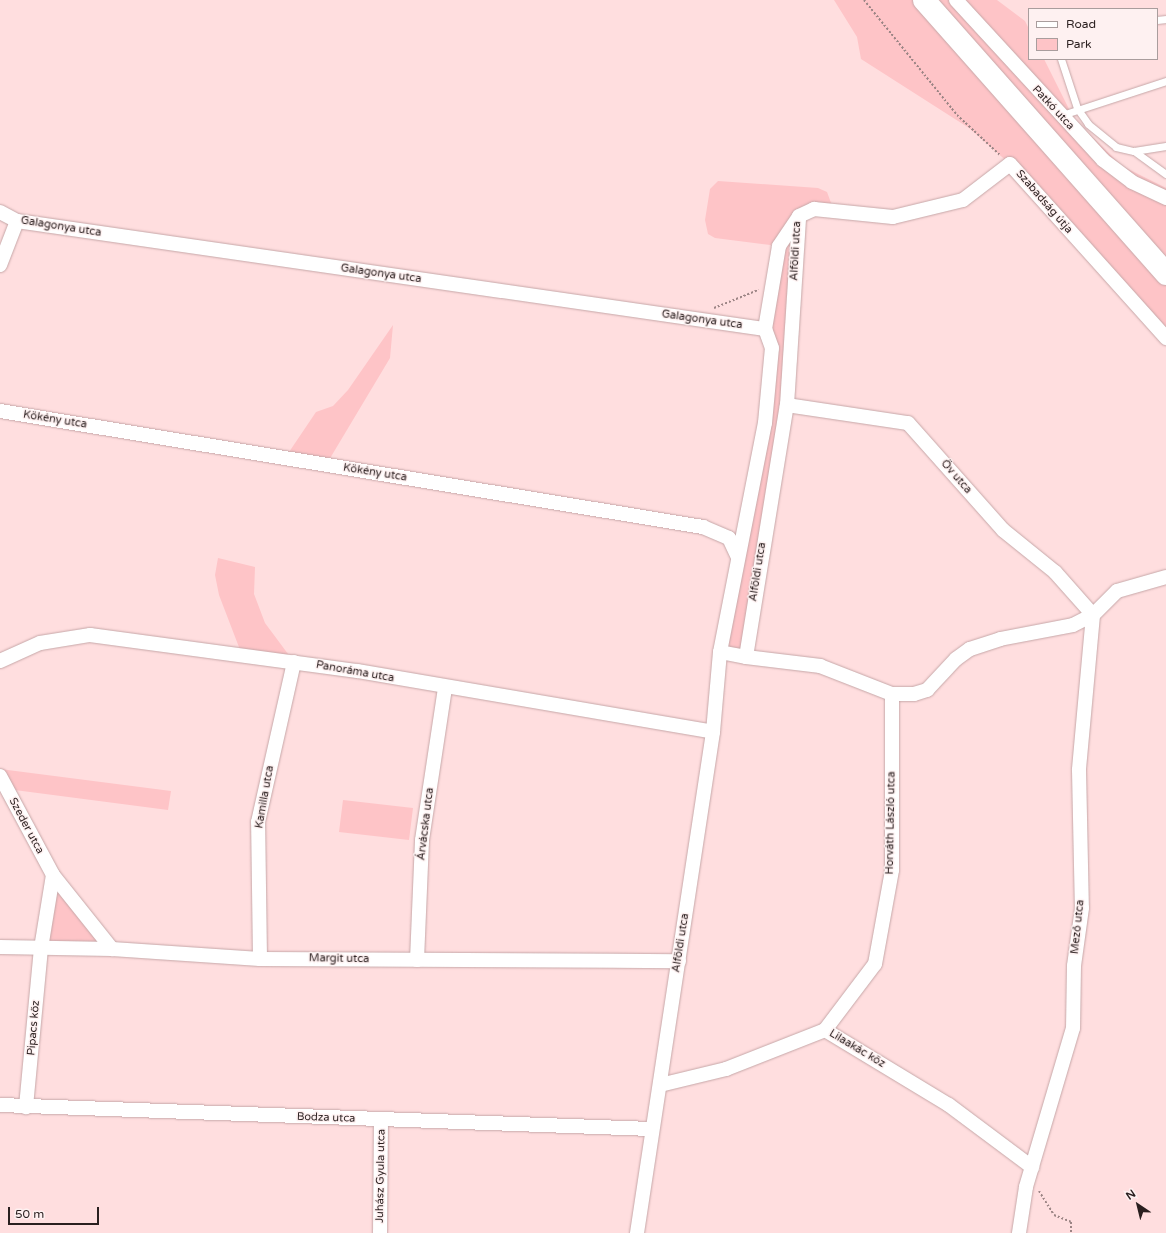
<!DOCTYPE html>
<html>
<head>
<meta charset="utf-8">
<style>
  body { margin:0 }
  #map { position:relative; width:1166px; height:1233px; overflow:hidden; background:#ffdedf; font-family:"Varela Round",sans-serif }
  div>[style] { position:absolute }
  .green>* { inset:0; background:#fec4c7 }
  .path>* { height:2px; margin-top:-1px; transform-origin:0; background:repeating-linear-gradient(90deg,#9c8585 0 2px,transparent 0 4px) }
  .roads { filter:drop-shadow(0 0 1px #c6a7a8) drop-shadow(0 0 1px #c6a7a8) }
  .lane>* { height:7px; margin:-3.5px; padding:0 3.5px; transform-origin:3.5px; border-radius:3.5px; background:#fff }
  .street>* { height:14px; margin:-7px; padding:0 7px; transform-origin:7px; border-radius:7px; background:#fff }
  .primary>* { height:22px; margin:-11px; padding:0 11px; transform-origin:11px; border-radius:11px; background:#fff }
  span { translate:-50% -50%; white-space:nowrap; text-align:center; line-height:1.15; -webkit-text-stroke:3px #fef1f1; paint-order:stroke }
  .street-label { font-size:11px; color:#2a1f1f }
  .legend { position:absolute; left:1028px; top:8px; width:130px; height:52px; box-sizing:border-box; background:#fef1f1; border:1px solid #a99d9d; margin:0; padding:5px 7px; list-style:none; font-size:12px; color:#2a1f1f }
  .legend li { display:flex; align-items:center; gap:8px; height:20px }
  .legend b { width:20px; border:1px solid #a99d9d }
  .north { position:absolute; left:1118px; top:1185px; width:40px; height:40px; -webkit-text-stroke:3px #fef1f1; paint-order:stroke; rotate:325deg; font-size:11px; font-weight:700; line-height:16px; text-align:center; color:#2a1f1f }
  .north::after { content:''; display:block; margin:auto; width:14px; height:18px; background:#2a1f1f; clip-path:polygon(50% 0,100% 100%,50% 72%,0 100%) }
  .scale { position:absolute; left:8px; top:1207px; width:91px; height:18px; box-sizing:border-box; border:2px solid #2a1f1f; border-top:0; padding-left:5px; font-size:12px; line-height:14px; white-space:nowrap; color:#2a1f1f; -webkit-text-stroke:3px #fef1f1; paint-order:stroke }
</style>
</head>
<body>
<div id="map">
  <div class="green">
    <i style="clip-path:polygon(834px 0,997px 0,1025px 21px,1029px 29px,1029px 59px,1044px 59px,1074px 119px,1122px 166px,1166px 188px,1166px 338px,1010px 164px,969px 128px,861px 59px,857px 37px)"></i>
    <i style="clip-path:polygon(718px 181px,818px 188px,827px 192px,834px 211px,799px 216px,787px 405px,746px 657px,720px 652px,770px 387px,765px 329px,779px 246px,715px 238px,708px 234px,705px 220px,710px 189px)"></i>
    <i style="clip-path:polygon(393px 325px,390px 358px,326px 465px,285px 458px,316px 412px,333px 406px,348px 390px)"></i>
    <i style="clip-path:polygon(218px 558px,255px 567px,254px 594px,265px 623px,294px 662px,242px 655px,219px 595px,215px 575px)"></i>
    <i style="clip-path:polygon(0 769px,171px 791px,168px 810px,7px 789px)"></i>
    <i style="clip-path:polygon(343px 800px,413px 808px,409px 840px,339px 832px)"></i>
    <i style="clip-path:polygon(53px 875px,112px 949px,41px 948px)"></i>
  </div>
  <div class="path">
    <i style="left:864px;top:0;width:148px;rotate:51deg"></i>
    <i style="left:957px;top:115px;width:59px;rotate:42.9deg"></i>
    <i style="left:714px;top:308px;width:48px;rotate:-22.2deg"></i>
    <i style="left:1039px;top:1191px;width:28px;rotate:58deg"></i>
    <i style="left:1054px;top:1215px;width:18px;rotate:22deg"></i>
    <i style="left:1071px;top:1222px;width:11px;rotate:90deg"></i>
  </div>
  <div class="roads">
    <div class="lane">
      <i style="left:1157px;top:20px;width:9px;rotate:-6deg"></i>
      <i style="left:1061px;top:59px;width:52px;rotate:71.9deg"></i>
      <i style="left:1077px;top:108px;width:19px;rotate:55deg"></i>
      <i style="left:1088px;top:124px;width:36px;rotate:39deg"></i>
      <i style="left:1116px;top:147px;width:18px;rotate:13deg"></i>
      <i style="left:1134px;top:151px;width:39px;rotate:36deg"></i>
      <i style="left:1059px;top:116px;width:113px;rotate:-18.1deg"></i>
      <i style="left:1134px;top:151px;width:32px;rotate:-9deg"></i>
    </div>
    <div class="street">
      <i style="left:956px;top:0;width:217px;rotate:47.4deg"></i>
      <i style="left:1103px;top:160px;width:36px;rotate:37deg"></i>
      <i style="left:1132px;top:182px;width:38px;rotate:25deg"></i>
      <i style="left:0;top:212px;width:19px;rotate:28deg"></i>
      <i style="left:17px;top:221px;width:756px;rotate:8.22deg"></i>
      <i style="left:799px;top:216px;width:17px;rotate:-25deg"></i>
      <i style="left:814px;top:209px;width:79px;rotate:5.8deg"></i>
      <i style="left:893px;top:217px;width:72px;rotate:-13.7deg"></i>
      <i style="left:963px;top:200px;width:59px;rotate:-37.5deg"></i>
      <i style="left:1010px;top:164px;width:234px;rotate:48.1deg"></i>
      <i style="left:0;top:265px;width:47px;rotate:-68.9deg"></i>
      <i style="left:787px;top:405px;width:122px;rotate:8.5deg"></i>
      <i style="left:908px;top:423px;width:143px;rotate:48.4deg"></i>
      <i style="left:1003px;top:530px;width:67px;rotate:38.9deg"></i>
      <i style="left:1055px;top:572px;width:57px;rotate:48.5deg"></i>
      <i style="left:1093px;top:615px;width:156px;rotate:95.2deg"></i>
      <i style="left:1079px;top:770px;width:138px;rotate:88.8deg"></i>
      <i style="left:1082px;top:908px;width:59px;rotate:97.9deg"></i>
      <i style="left:1074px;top:966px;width:62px;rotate:90.9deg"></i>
      <i style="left:1073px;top:1028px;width:166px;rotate:106.5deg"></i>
      <i style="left:1026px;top:1187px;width:47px;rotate:98.7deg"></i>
      <i style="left:0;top:411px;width:713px;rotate:9.37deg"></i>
      <i style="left:703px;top:527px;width:28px;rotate:23deg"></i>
      <i style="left:729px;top:538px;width:19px;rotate:65deg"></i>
      <i style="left:720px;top:652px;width:26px;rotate:11deg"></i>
      <i style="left:746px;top:657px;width:255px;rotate:-80.8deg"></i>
      <i style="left:787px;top:405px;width:188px;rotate:-86.3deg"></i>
      <i style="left:746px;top:657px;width:75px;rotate:6.9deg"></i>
      <i style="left:820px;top:666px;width:77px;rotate:21.3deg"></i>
      <i style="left:892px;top:694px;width:22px"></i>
      <i style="left:914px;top:694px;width:14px;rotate:-17deg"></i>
      <i style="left:927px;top:690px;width:42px;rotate:-46.9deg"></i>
      <i style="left:956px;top:659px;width:17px;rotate:-36deg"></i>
      <i style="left:970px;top:649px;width:32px;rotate:-18deg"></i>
      <i style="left:1000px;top:639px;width:74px;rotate:-10.9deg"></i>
      <i style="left:1073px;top:625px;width:22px;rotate:-27deg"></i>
      <i style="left:1093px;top:615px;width:34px;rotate:-45deg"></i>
      <i style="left:1117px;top:591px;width:51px;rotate:-15.9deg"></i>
      <i style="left:0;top:661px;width:44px;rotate:-24.2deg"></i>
      <i style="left:40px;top:643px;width:51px;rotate:-9.1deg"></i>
      <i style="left:90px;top:635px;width:270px;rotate:7.7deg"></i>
      <i style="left:358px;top:671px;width:360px;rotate:9.7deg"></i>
      <i style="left:0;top:776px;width:112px;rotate:61.8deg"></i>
      <i style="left:53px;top:875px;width:74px;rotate:99.3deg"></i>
      <i style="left:41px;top:948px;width:160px;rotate:95.4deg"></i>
      <i style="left:53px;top:875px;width:95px;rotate:51.4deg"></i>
      <i style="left:0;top:947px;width:112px;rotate:1deg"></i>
      <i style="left:112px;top:949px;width:148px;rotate:3.9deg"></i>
      <i style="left:260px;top:959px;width:419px;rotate:0.3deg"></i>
      <i style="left:260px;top:959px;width:137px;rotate:-90.8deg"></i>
      <i style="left:258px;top:822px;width:164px;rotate:-77.3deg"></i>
      <i style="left:417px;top:960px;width:120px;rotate:-87.6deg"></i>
      <i style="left:422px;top:840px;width:154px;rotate:-81.4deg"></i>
      <i style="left:825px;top:1030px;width:83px;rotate:-52.9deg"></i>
      <i style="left:875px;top:964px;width:96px;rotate:-79.7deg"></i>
      <i style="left:892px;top:870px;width:176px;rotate:-90deg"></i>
      <i style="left:660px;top:1085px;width:68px;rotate:-13.6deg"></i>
      <i style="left:726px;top:1069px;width:106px;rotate:-21.5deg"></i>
      <i style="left:825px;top:1030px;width:145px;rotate:31.2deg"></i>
      <i style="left:949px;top:1105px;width:104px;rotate:36.8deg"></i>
      <i style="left:0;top:1105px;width:651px;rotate:2.11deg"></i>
      <i style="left:380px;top:1233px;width:113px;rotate:-89.5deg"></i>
      <i style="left:637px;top:1233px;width:507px;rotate:-81.37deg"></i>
      <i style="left:713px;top:732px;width:80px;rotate:-85deg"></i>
      <i style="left:720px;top:652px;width:233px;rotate:-78.9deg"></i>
      <i style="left:765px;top:423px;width:75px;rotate:-84.7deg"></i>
      <i style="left:772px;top:348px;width:20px;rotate:-110deg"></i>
      <i style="left:765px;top:329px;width:84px;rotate:-80.4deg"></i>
      <i style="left:779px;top:246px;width:36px;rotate:-56deg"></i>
    </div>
    <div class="primary">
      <i style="left:924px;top:0;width:366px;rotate:48.5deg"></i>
    </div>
  </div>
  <div class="street-label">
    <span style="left:1053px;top:108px;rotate:47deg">Patkó utca</span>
    <span style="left:1044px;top:202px;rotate:49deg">Szabadság útja</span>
    <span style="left:61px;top:227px;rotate:9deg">Galagonya utca</span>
    <span style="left:796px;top:251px;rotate:-87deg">Alföldi utca</span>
    <span style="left:381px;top:274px;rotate:8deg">Galagonya utca</span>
    <span style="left:702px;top:320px;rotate:8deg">Galagonya utca</span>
    <span style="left:55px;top:420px;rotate:9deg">Kökény utca</span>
    <span style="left:375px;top:473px;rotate:9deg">Kökény utca</span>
    <span style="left:956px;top:477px;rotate:49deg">Öv utca</span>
    <span style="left:758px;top:572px;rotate:-81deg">Alföldi utca</span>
    <span style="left:355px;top:672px;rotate:10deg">Panoráma utca</span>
    <span style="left:265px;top:797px;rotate:-80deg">Kamilla utca</span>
    <span style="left:891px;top:823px;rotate:-89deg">Horváth László utca</span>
    <span style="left:426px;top:824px;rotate:-83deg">Árvácska utca</span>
    <span style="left:26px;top:826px;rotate:62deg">Szeder utca</span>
    <span style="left:1078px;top:927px;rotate:-84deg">Mező utca</span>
    <span style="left:681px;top:943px;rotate:-81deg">Alföldi utca</span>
    <span style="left:339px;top:959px;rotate:1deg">Margit utca</span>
    <span style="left:34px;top:1028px;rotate:-85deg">Pipacs köz</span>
    <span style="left:857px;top:1049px;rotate:31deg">Lilaakác köz</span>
    <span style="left:326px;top:1118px;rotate:2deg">Bodza utca</span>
    <span style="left:381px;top:1176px;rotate:-89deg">Juhász Gyula utca</span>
  </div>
  <ul class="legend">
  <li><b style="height:5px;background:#fff"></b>Road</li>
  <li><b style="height:11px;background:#fec4c7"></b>Park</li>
  </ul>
  <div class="north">N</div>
  <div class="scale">50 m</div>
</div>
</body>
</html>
